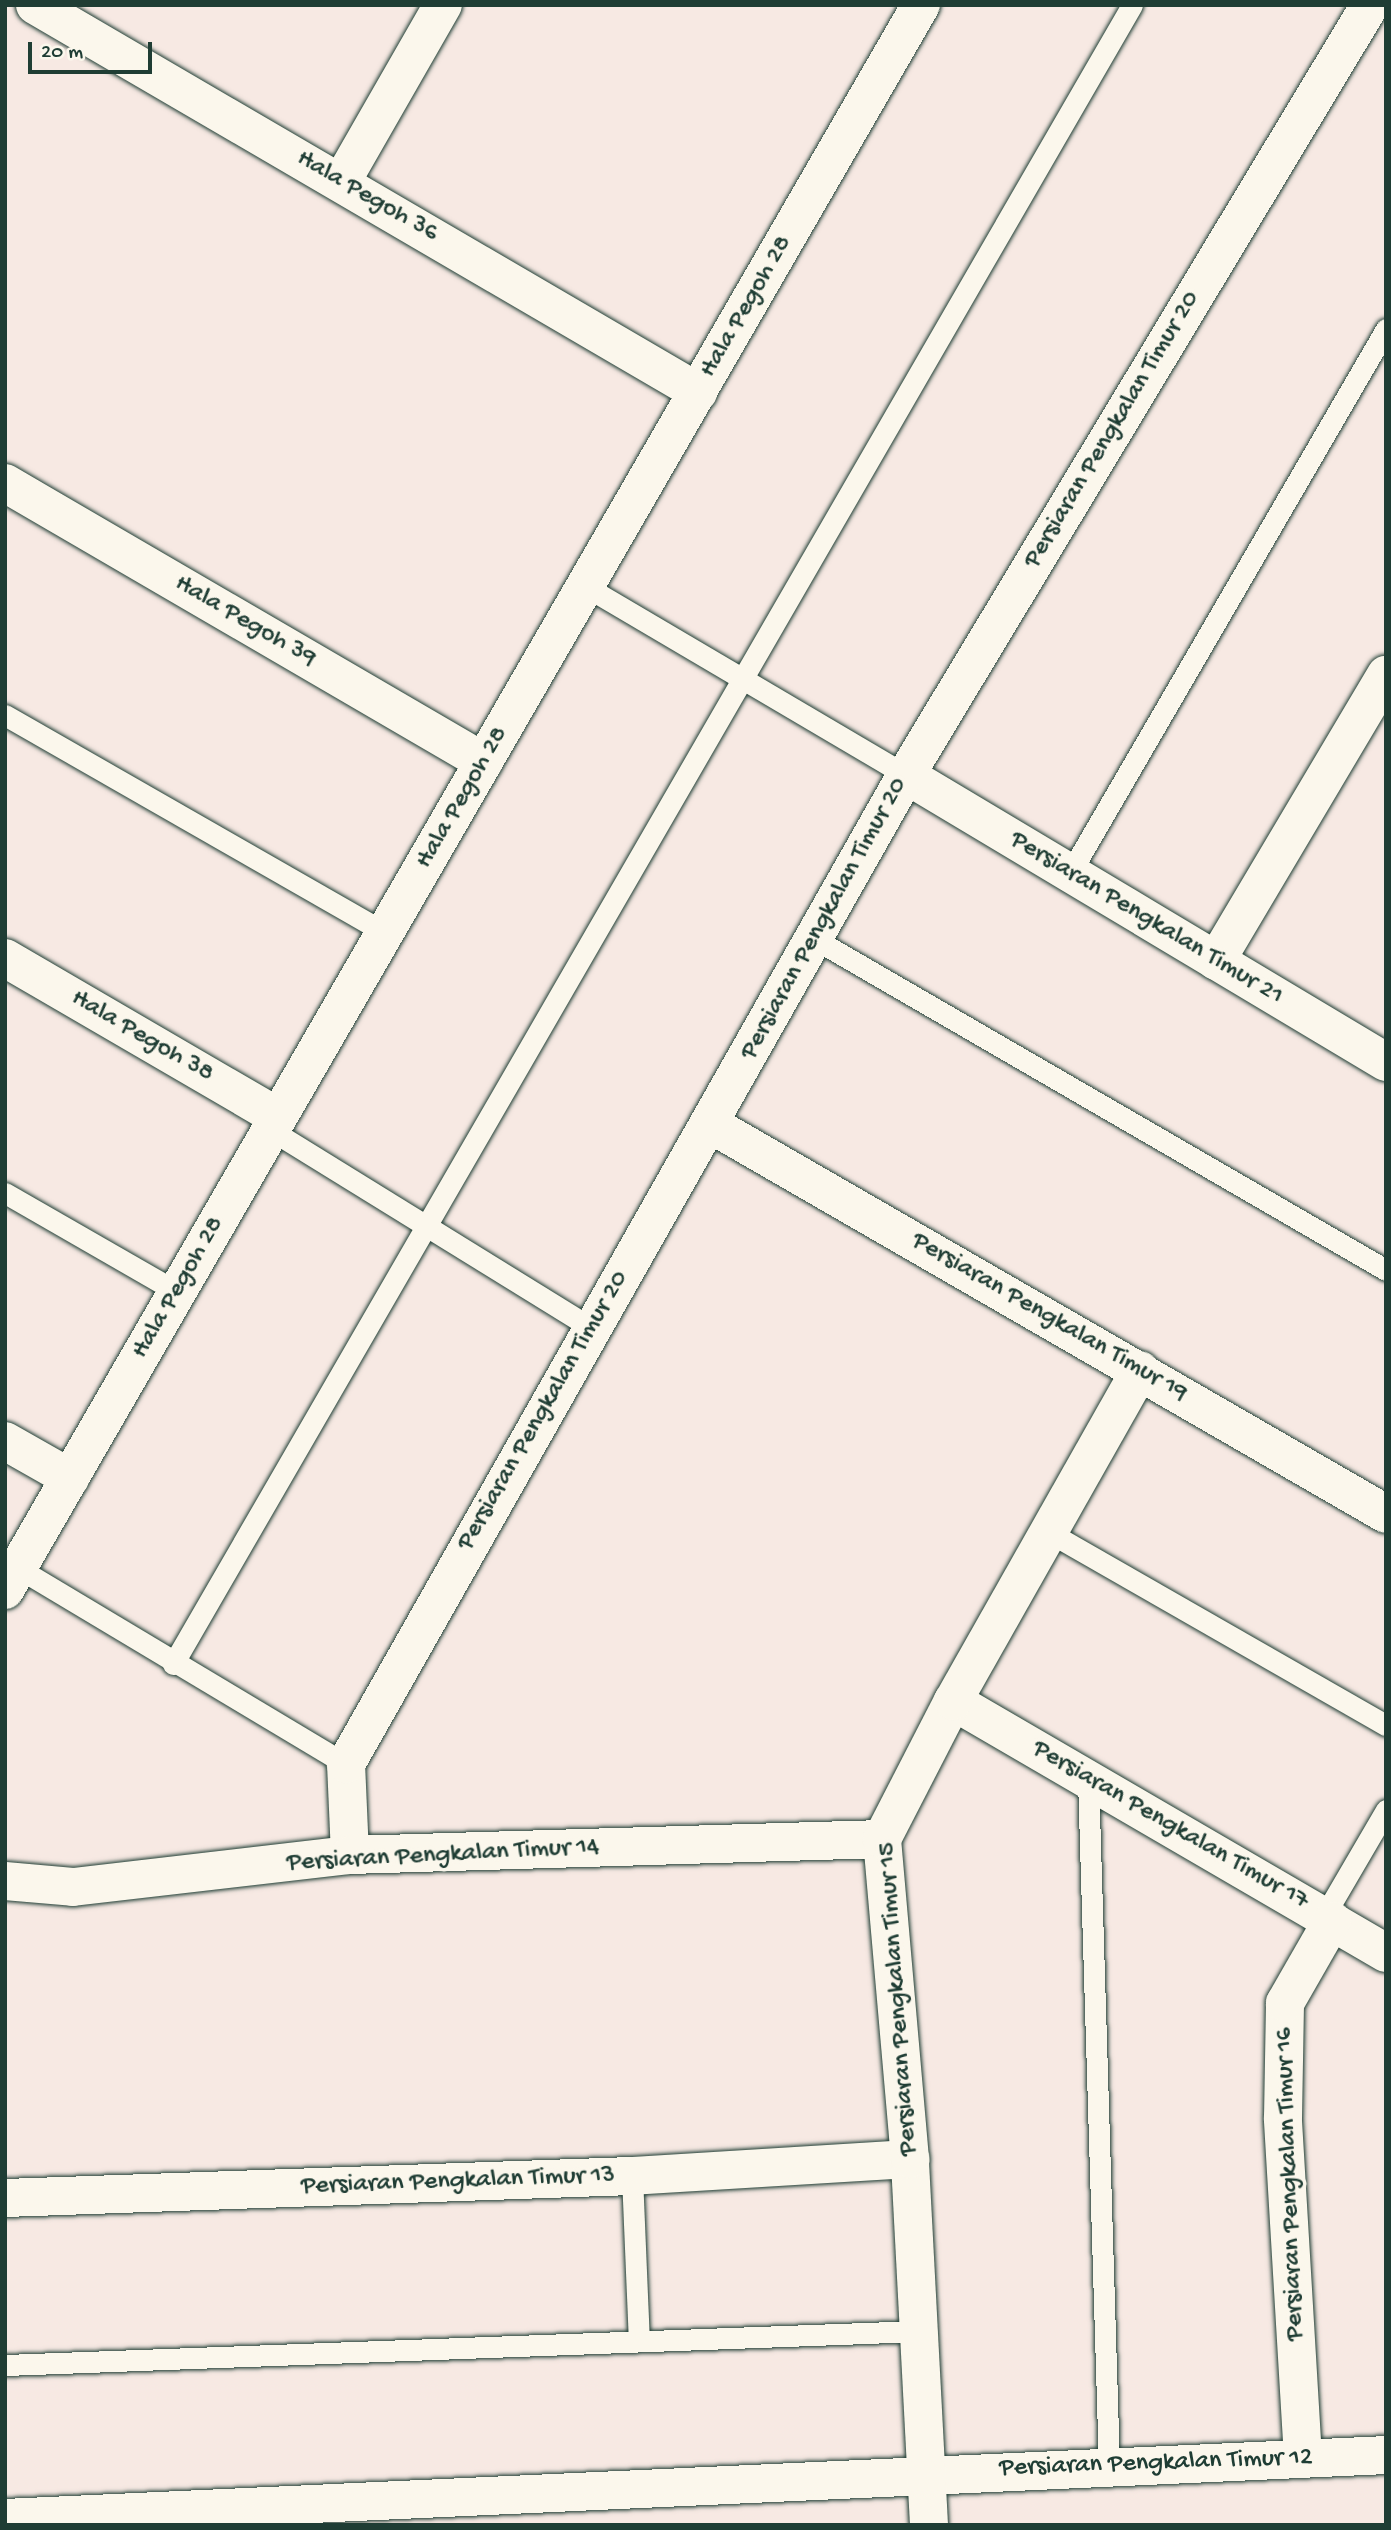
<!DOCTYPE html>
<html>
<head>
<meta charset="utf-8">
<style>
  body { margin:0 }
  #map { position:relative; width:1391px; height:2530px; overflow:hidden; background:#f7e9e3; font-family:"Gochi Hand",sans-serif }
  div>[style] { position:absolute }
  .roads { filter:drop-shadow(0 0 2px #1f3d34) drop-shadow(0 0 2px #1f3d34) }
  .service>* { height:21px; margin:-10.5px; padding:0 10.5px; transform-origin:10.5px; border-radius:10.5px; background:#fbf7ec }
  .minor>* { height:38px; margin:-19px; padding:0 19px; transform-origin:19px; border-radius:19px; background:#fbf7ec }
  span { translate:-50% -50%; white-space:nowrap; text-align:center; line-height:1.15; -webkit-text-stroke:7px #fbf7ec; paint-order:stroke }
  .street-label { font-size:26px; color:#1f3d34 }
  .frame { position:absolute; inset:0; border:7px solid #1f3d34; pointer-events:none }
  .scale { position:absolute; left:28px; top:42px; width:124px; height:32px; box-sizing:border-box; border:4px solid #1f3d34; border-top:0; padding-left:9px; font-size:21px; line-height:24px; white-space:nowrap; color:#1f3d34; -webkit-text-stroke:5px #fbf7ec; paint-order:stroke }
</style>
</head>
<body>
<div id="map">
  <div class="roads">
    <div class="service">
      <i style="left:585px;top:586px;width:373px;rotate:30.5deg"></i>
      <i style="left:5px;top:715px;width:438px;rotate:29.8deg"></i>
      <i style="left:1070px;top:873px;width:629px;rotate:-59.85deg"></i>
      <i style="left:813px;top:938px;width:662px;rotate:30.09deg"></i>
      <i style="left:271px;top:1130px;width:375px;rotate:31.7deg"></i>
      <i style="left:5px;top:1193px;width:198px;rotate:29.9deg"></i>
      <i style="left:1047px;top:1531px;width:391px;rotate:29.8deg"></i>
      <i style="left:18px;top:1568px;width:382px;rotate:30.9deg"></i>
      <i style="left:173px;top:1664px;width:1916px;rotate:-59.97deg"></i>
      <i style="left:1088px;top:1779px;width:686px;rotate:88.25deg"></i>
      <i style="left:1324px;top:1916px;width:123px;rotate:-59.7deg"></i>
      <i style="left:632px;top:2176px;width:165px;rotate:87.6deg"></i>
      <i style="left:5px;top:2365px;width:915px;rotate:-2.13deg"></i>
    </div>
    <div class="minor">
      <i style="left:35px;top:5px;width:768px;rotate:30.27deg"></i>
      <i style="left:342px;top:181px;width:203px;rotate:-60.2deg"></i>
      <i style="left:5px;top:483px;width:554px;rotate:30.22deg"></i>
      <i style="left:906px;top:775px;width:559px;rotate:30.88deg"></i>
      <i style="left:5px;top:958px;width:316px;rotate:30.2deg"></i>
      <i style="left:1216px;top:961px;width:333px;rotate:-59.3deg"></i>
      <i style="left:710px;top:1124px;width:780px;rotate:29.98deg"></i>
      <i style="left:5px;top:1441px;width:75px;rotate:29.6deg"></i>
      <i style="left:5px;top:1590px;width:1831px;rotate:-59.98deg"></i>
      <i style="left:953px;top:1701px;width:501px;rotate:30.2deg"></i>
      <i style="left:350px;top:1855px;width:91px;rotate:-92.5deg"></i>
      <i style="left:346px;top:1764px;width:1137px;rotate:-60.48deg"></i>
      <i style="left:906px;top:775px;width:899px;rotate:-58.93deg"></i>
      <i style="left:5px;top:1881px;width:68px;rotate:5deg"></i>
      <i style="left:73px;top:1887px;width:279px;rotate:-6.6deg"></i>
      <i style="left:350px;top:1855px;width:532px;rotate:-1.72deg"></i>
      <i style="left:5px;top:2198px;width:627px;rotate:-2.01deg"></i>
      <i style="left:632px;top:2176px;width:279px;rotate:-3.5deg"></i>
      <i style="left:1303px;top:2458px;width:341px;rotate:-93.4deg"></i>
      <i style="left:1283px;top:2118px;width:115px;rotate:-89deg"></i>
      <i style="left:1285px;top:2003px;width:95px;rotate:-60.2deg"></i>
      <i style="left:5px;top:2518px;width:1382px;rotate:-2.61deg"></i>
      <i style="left:929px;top:2525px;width:366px;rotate:-93deg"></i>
      <i style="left:910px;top:2159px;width:321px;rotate:-95deg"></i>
      <i style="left:882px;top:1839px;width:155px;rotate:-62.8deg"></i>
      <i style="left:953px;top:1701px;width:380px;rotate:-60.5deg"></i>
    </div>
  </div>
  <div class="street-label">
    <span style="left:367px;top:197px;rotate:30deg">Hala Pegoh 36</span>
    <span style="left:747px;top:307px;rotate:-60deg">Hala Pegoh 28</span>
    <span style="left:1113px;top:430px;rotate:-59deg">Persiaran Pengkalan Timur 20</span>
    <span style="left:245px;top:622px;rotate:30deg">Hala Pegoh 39</span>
    <span style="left:463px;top:798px;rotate:-60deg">Hala Pegoh 28</span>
    <span style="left:825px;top:919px;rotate:-61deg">Persiaran Pengkalan Timur 20</span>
    <span style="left:1146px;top:919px;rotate:31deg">Persiaran Pengkalan Timur 21</span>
    <span style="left:142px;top:1037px;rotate:30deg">Hala Pegoh 38</span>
    <span style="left:179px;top:1288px;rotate:-60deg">Hala Pegoh 28</span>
    <span style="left:1049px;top:1318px;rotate:30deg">Persiaran Pengkalan Timur 19</span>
    <span style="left:544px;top:1411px;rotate:-60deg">Persiaran Pengkalan Timur 20</span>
    <span style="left:1170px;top:1826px;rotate:30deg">Persiaran Pengkalan Timur 17</span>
    <span style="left:443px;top:1856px;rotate:-3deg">Persiaran Pengkalan Timur 14</span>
    <span style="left:899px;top:1999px;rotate:-94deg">Persiaran Pengkalan Timur 15</span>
    <span style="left:458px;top:2182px;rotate:-2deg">Persiaran Pengkalan Timur 13</span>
    <span style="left:1291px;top:2184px;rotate:-92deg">Persiaran Pengkalan Timur 16</span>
    <span style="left:1156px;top:2464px;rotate:-2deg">Persiaran Pengkalan Timur 12</span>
  </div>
  <div class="frame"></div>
  <div class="scale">20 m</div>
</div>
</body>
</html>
